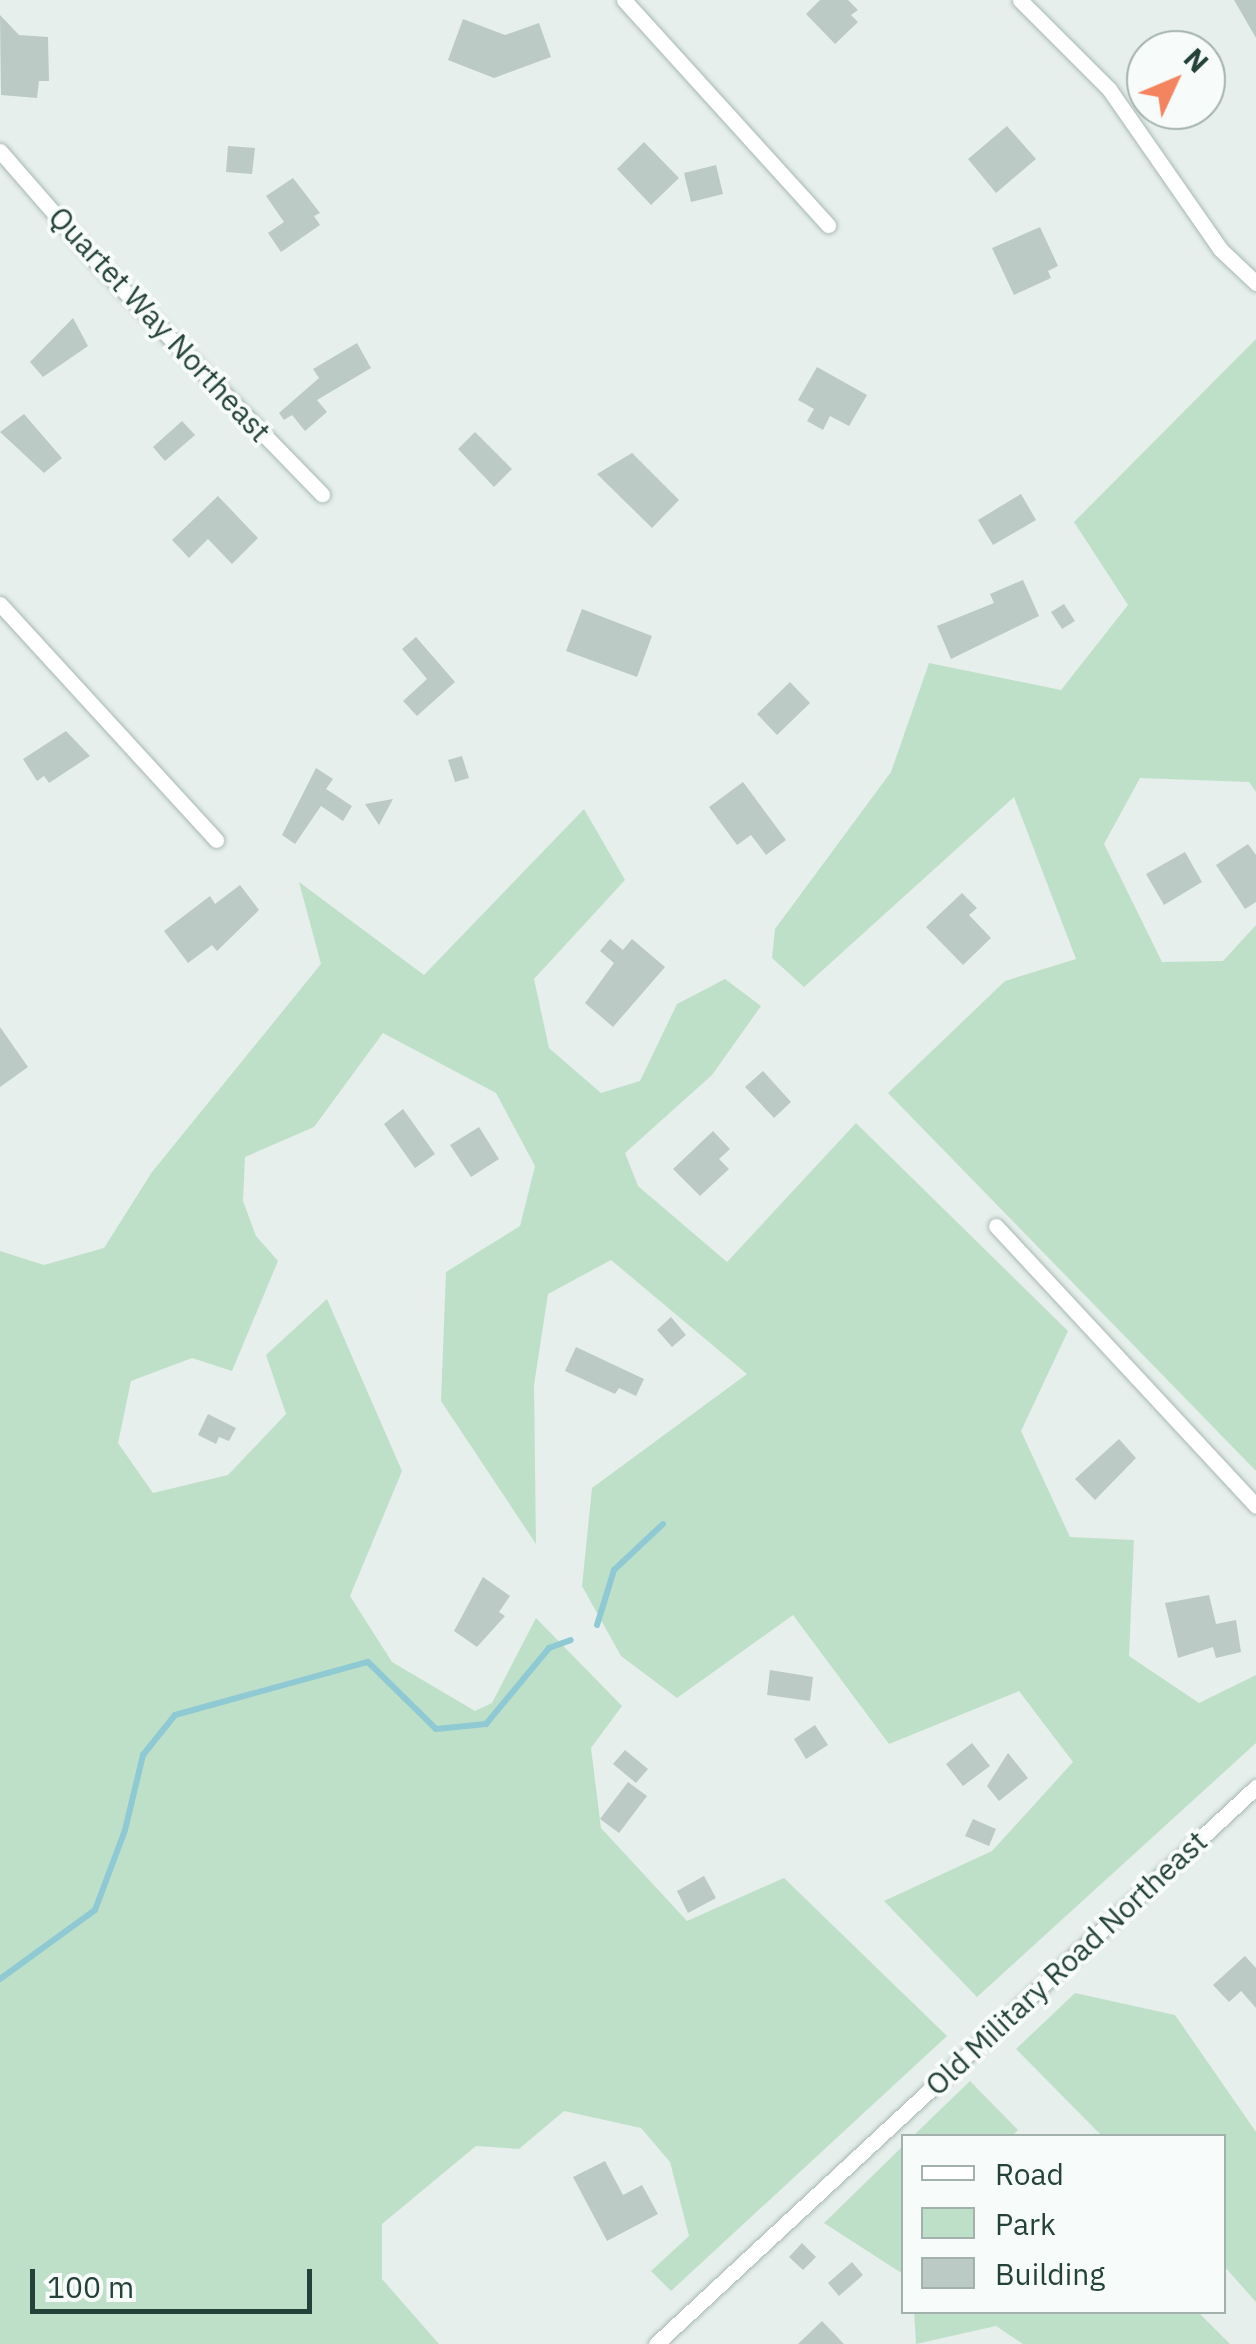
<!DOCTYPE html>
<html>
<head>
<meta charset="utf-8">
<style>
  body { margin:0 }
  #map { position:relative; width:1256px; height:2344px; overflow:hidden; background:#e6efeb; font-family:"IBM Plex Sans",sans-serif }
  div>[style] { position:absolute }
  .green>* { inset:0; background:#bfe0c8 }
  .stream>* { height:6px; margin:-3px; padding:0 3px; transform-origin:3px; border-radius:3px; background:#8ec9d4 }
  .building>* { inset:0; background:#bbcac4 }
  .roads { filter:drop-shadow(0 0 2px #a8b8b2) drop-shadow(0 0 2px #a8b8b2) }
  .street>* { height:15px; margin:-7.5px; padding:0 7.5px; transform-origin:7.5px; border-radius:7.5px; background:#fff }
  span { translate:-50% -50%; white-space:nowrap; text-align:center; line-height:1.15; -webkit-text-stroke:8px #f7fbf9; paint-order:stroke }
  .street-label { font-size:30px; color:#24423a }
  .legend { position:absolute; left:901px; top:2134px; width:325px; height:180px; box-sizing:border-box; background:#f7fbf9; border:2px solid #a3b1ad; margin:0; padding:12px 18px; list-style:none; font-size:30px; color:#24423a }
  .legend li { display:flex; align-items:center; gap:20px; height:50px }
  .legend b { width:50px; border:2px solid #a3b1ad }
  .north { position:absolute; left:1126px; top:30px; width:100px; height:100px; box-sizing:border-box; background:#f7fbf9; border:2px solid #a3b1ad; border-radius:50%; rotate:46deg; font-size:28px; font-weight:700; line-height:40px; text-align:center; color:#24423a }
  .north::after { content:''; display:block; margin:auto; width:35px; height:45px; background:#f4845f; clip-path:polygon(50% 0,100% 100%,50% 72%,0 100%) }
  .scale { position:absolute; left:30px; top:2269px; width:282px; height:45px; box-sizing:border-box; border:5px solid #24423a; border-top:0; padding-left:12px; font-size:30px; line-height:35px; white-space:nowrap; color:#24423a; -webkit-text-stroke:8px #f7fbf9; paint-order:stroke }
</style>
</head>
<body>
<div id="map">
  <div class="green">
    <i style="clip-path:polygon(1256px 339px,1256px 792px,1249px 782px,1140px 778px,1104px 844px,1162px 962px,1223px 961px,1256px 925px,1256px 1471px,888px 1093px,1005px 981px,1076px 959px,1014px 797px,804px 987px,772px 958px,775px 929px,891px 772px,929px 663px,1061px 690px,1128px 605px,1074px 522px)"></i>
    <i style="clip-path:polygon(584px 809px,625px 880px,534px 979px,549px 1048px,601px 1093px,640px 1081px,677px 1004px,725px 979px,761px 1006px,712px 1075px,625px 1153px,638px 1186px,727px 1262px,856px 1123px,1068px 1331px,1021px 1431px,1070px 1537px,1134px 1540px,1129px 1656px,1199px 1703px,1256px 1675px,1256px 1743px,977px 1997px,884px 1901px,992px 1851px,1073px 1762px,1019px 1691px,889px 1744px,793px 1615px,677px 1698px,621px 1656px,582px 1586px,592px 1488px,747px 1374px,611px 1260px,548px 1294px,534px 1385px,536px 1544px,441px 1401px,446px 1272px,520px 1226px,535px 1166px,496px 1093px,383px 1033px,314px 1127px,245px 1157px,243px 1201px,256px 1236px,278px 1261px,232px 1371px,192px 1358px,131px 1381px,118px 1443px,153px 1493px,228px 1475px,286px 1414px,266px 1355px,327px 1299px,402px 1471px,350px 1596px,392px 1662px,475px 1711px,492px 1703px,536px 1618px,622px 1706px,591px 1748px,601px 1828px,687px 1921px,784px 1878px,947px 2036px,671px 2291px,651px 2271px,689px 2236px,670px 2162px,641px 2128px,564px 2111px,519px 2149px,476px 2146px,382px 2224px,382px 2279px,439px 2344px,0 2344px,0 1251px,44px 1265px,104px 1248px,152px 1172px,321px 964px,299px 882px,424px 975px)"></i>
    <i style="clip-path:polygon(1075px 1993px,1175px 2015px,1256px 2132px,1256px 2302px,1224px 2266px,1224px 2136px,1102px 2136px,1016px 2049px)"></i>
    <i style="clip-path:polygon(970px 2081px,1018px 2130px,1012px 2136px,913px 2136px)"></i>
    <i style="clip-path:polygon(903px 2146px,903px 2274px,824px 2223px)"></i>
    <i style="clip-path:polygon(914px 2312px,1198px 2312px,1230px 2344px,1023px 2344px,996px 2326px,916px 2344px)"></i>
  </div>
  <div class="stream">
    <i style="left:597px;top:1625px;width:58px;rotate:-72.8deg"></i>
    <i style="left:614px;top:1570px;width:67px;rotate:-43.2deg"></i>
    <i style="left:0;top:1979px;width:117px;rotate:-36deg"></i>
    <i style="left:95px;top:1910px;width:85px;rotate:-69.4deg"></i>
    <i style="left:125px;top:1830px;width:77px;rotate:-76.5deg"></i>
    <i style="left:143px;top:1755px;width:51px;rotate:-51.3deg"></i>
    <i style="left:175px;top:1715px;width:200px;rotate:-15.4deg"></i>
    <i style="left:368px;top:1662px;width:95px;rotate:44.6deg"></i>
    <i style="left:436px;top:1729px;width:50px;rotate:-5.7deg"></i>
    <i style="left:486px;top:1724px;width:99px;rotate:-50.3deg"></i>
    <i style="left:549px;top:1648px;width:23px;rotate:-20deg"></i>
  </div>
  <div class="building">
    <i style="clip-path:polygon(820px 0,848px 0,858px 10px,851px 15px,858px 22px,835px 44px,806px 14px)"></i>
    <i style="clip-path:polygon(1234px 0,1256px 0,1256px 38px)"></i>
    <i style="clip-path:polygon(0 15px,19px 35px,48px 37px,49px 81px,39px 81px,37px 98px,1px 95px)"></i>
    <i style="clip-path:polygon(463px 19px,505px 35px,539px 23px,551px 57px,494px 78px,448px 60px)"></i>
    <i style="clip-path:polygon(1007px 126px,1036px 159px,996px 193px,968px 159px)"></i>
    <i style="clip-path:polygon(644px 142px,679px 178px,651px 205px,617px 169px)"></i>
    <i style="clip-path:polygon(228px 146px,255px 148px,252px 174px,226px 172px)"></i>
    <i style="clip-path:polygon(716px 165px,723px 194px,691px 202px,684px 173px)"></i>
    <i style="clip-path:polygon(293px 178px,320px 213px,314px 216px,320px 225px,281px 252px,268px 233px,284px 222px,266px 196px)"></i>
    <i style="clip-path:polygon(1040px 227px,1058px 266px,1048px 271px,1051px 278px,1014px 295px,992px 248px)"></i>
    <i style="clip-path:polygon(73px 318px,88px 346px,43px 377px,30px 362px)"></i>
    <i style="clip-path:polygon(357px 343px,371px 368px,317px 400px,327px 412px,305px 431px,292px 415px,284px 420px,279px 413px,319px 378px,313px 369px)"></i>
    <i style="clip-path:polygon(817px 367px,867px 395px,849px 426px,830px 416px,823px 430px,807px 421px,814px 409px,798px 400px)"></i>
    <i style="clip-path:polygon(24px 414px,62px 458px,44px 473px,0 432px)"></i>
    <i style="clip-path:polygon(182px 421px,195px 435px,165px 461px,153px 447px)"></i>
    <i style="clip-path:polygon(475px 432px,512px 469px,494px 487px,458px 449px)"></i>
    <i style="clip-path:polygon(632px 453px,679px 500px,652px 528px,597px 474px)"></i>
    <i style="clip-path:polygon(1021px 494px,1036px 520px,993px 545px,978px 520px)"></i>
    <i style="clip-path:polygon(218px 496px,258px 538px,232px 564px,208px 539px,189px 558px,172px 540px)"></i>
    <i style="clip-path:polygon(1023px 580px,1039px 616px,951px 659px,937px 626px,994px 603px,990px 594px)"></i>
    <i style="clip-path:polygon(1064px 604px,1075px 621px,1062px 629px,1051px 612px)"></i>
    <i style="clip-path:polygon(582px 609px,652px 636px,637px 677px,566px 651px)"></i>
    <i style="clip-path:polygon(416px 637px,455px 682px,417px 716px,403px 701px,427px 679px,402px 649px)"></i>
    <i style="clip-path:polygon(790px 682px,810px 703px,777px 735px,757px 714px)"></i>
    <i style="clip-path:polygon(66px 731px,90px 756px,49px 783px,44px 776px,37px 781px,23px 759px)"></i>
    <i style="clip-path:polygon(462px 756px,469px 778px,455px 782px,448px 760px)"></i>
    <i style="clip-path:polygon(316px 768px,333px 779px,326px 789px,352px 806px,343px 821px,321px 806px,295px 844px,282px 835px)"></i>
    <i style="clip-path:polygon(743px 782px,786px 840px,766px 855px,751px 835px,737px 845px,709px 807px)"></i>
    <i style="clip-path:polygon(393px 799px,379px 825px,365px 804px)"></i>
    <i style="clip-path:polygon(1248px 844px,1256px 855px,1256px 902px,1245px 909px,1216px 865px)"></i>
    <i style="clip-path:polygon(1185px 852px,1202px 882px,1164px 905px,1146px 874px)"></i>
    <i style="clip-path:polygon(240px 885px,259px 910px,217px 951px,212px 945px,188px 963px,164px 931px,210px 896px,215px 904px)"></i>
    <i style="clip-path:polygon(962px 893px,977px 908px,969px 915px,991px 938px,963px 965px,926px 927px)"></i>
    <i style="clip-path:polygon(610px 939px,623px 950px,632px 939px,665px 967px,613px 1027px,585px 1003px,614px 963px,600px 951px)"></i>
    <i style="clip-path:polygon(0 1027px,28px 1067px,0 1087px)"></i>
    <i style="clip-path:polygon(763px 1071px,791px 1102px,774px 1118px,745px 1087px)"></i>
    <i style="clip-path:polygon(403px 1109px,435px 1154px,415px 1168px,384px 1124px)"></i>
    <i style="clip-path:polygon(479px 1127px,499px 1159px,471px 1177px,450px 1145px)"></i>
    <i style="clip-path:polygon(713px 1131px,730px 1149px,719px 1159px,729px 1169px,700px 1196px,673px 1169px)"></i>
    <i style="clip-path:polygon(671px 1317px,686px 1335px,672px 1347px,657px 1330px)"></i>
    <i style="clip-path:polygon(576px 1347px,644px 1379px,636px 1396px,619px 1388px,615px 1394px,565px 1371px)"></i>
    <i style="clip-path:polygon(208px 1414px,236px 1428px,229px 1441px,219px 1437px,216px 1444px,198px 1435px)"></i>
    <i style="clip-path:polygon(1119px 1439px,1136px 1458px,1095px 1500px,1075px 1479px)"></i>
    <i style="clip-path:polygon(483px 1577px,510px 1596px,499px 1612px,505px 1616px,477px 1647px,454px 1631px)"></i>
    <i style="clip-path:polygon(1209px 1595px,1216px 1624px,1236px 1620px,1241px 1652px,1216px 1658px,1213px 1647px,1178px 1658px,1165px 1603px)"></i>
    <i style="clip-path:polygon(770px 1670px,813px 1677px,810px 1701px,767px 1695px)"></i>
    <i style="clip-path:polygon(815px 1725px,828px 1745px,806px 1759px,794px 1739px)"></i>
    <i style="clip-path:polygon(972px 1743px,990px 1766px,963px 1786px,946px 1764px)"></i>
    <i style="clip-path:polygon(625px 1750px,648px 1769px,636px 1783px,613px 1764px)"></i>
    <i style="clip-path:polygon(1008px 1753px,1028px 1778px,999px 1801px,987px 1786px)"></i>
    <i style="clip-path:polygon(628px 1782px,647px 1796px,619px 1833px,600px 1819px)"></i>
    <i style="clip-path:polygon(973px 1819px,996px 1829px,989px 1846px,965px 1836px)"></i>
    <i style="clip-path:polygon(704px 1876px,716px 1898px,688px 1913px,677px 1891px)"></i>
    <i style="clip-path:polygon(1245px 1956px,1256px 1968px,1256px 2008px,1241px 1991px,1229px 2002px,1213px 1985px)"></i>
    <i style="clip-path:polygon(605px 2161px,623px 2195px,642px 2185px,658px 2214px,607px 2241px,573px 2177px)"></i>
    <i style="clip-path:polygon(802px 2243px,816px 2257px,803px 2270px,789px 2257px)"></i>
    <i style="clip-path:polygon(852px 2262px,863px 2275px,839px 2296px,828px 2283px)"></i>
    <i style="clip-path:polygon(822px 2321px,844px 2344px,798px 2344px)"></i>
  </div>
  <div class="roads">
    <div class="street">
      <i style="left:624px;top:0;width:304px;rotate:47.8deg"></i>
      <i style="left:1020px;top:0;width:126px;rotate:45deg"></i>
      <i style="left:1109px;top:89px;width:195px;rotate:55.2deg"></i>
      <i style="left:1220px;top:249px;width:50px;rotate:43.4deg"></i>
      <i style="left:0;top:151px;width:151px;rotate:49deg"></i>
      <i style="left:99px;top:265px;width:320px;rotate:45.8deg"></i>
      <i style="left:0;top:604px;width:320px;rotate:47.5deg"></i>
      <i style="left:996px;top:1226px;width:382px;rotate:47.1deg"></i>
      <i style="left:656px;top:2344px;width:819px;rotate:-42.87deg"></i>
    </div>
  </div>
  <div class="street-label">
    <span style="left:160px;top:324px;rotate:47deg">Quartet Way Northeast</span>
    <span style="left:1066px;top:1963px;rotate:-43deg">Old Military Road Northeast</span>
  </div>
  <ul class="legend">
  <li><b style="height:12px;background:#fff"></b>Road</li>
  <li><b style="height:28px;background:#bfe0c8"></b>Park</li>
  <li><b style="height:28px;background:#bbcac4"></b>Building</li>
  </ul>
  <div class="north">N</div>
  <div class="scale">100 m</div>
</div>
</body>
</html>
